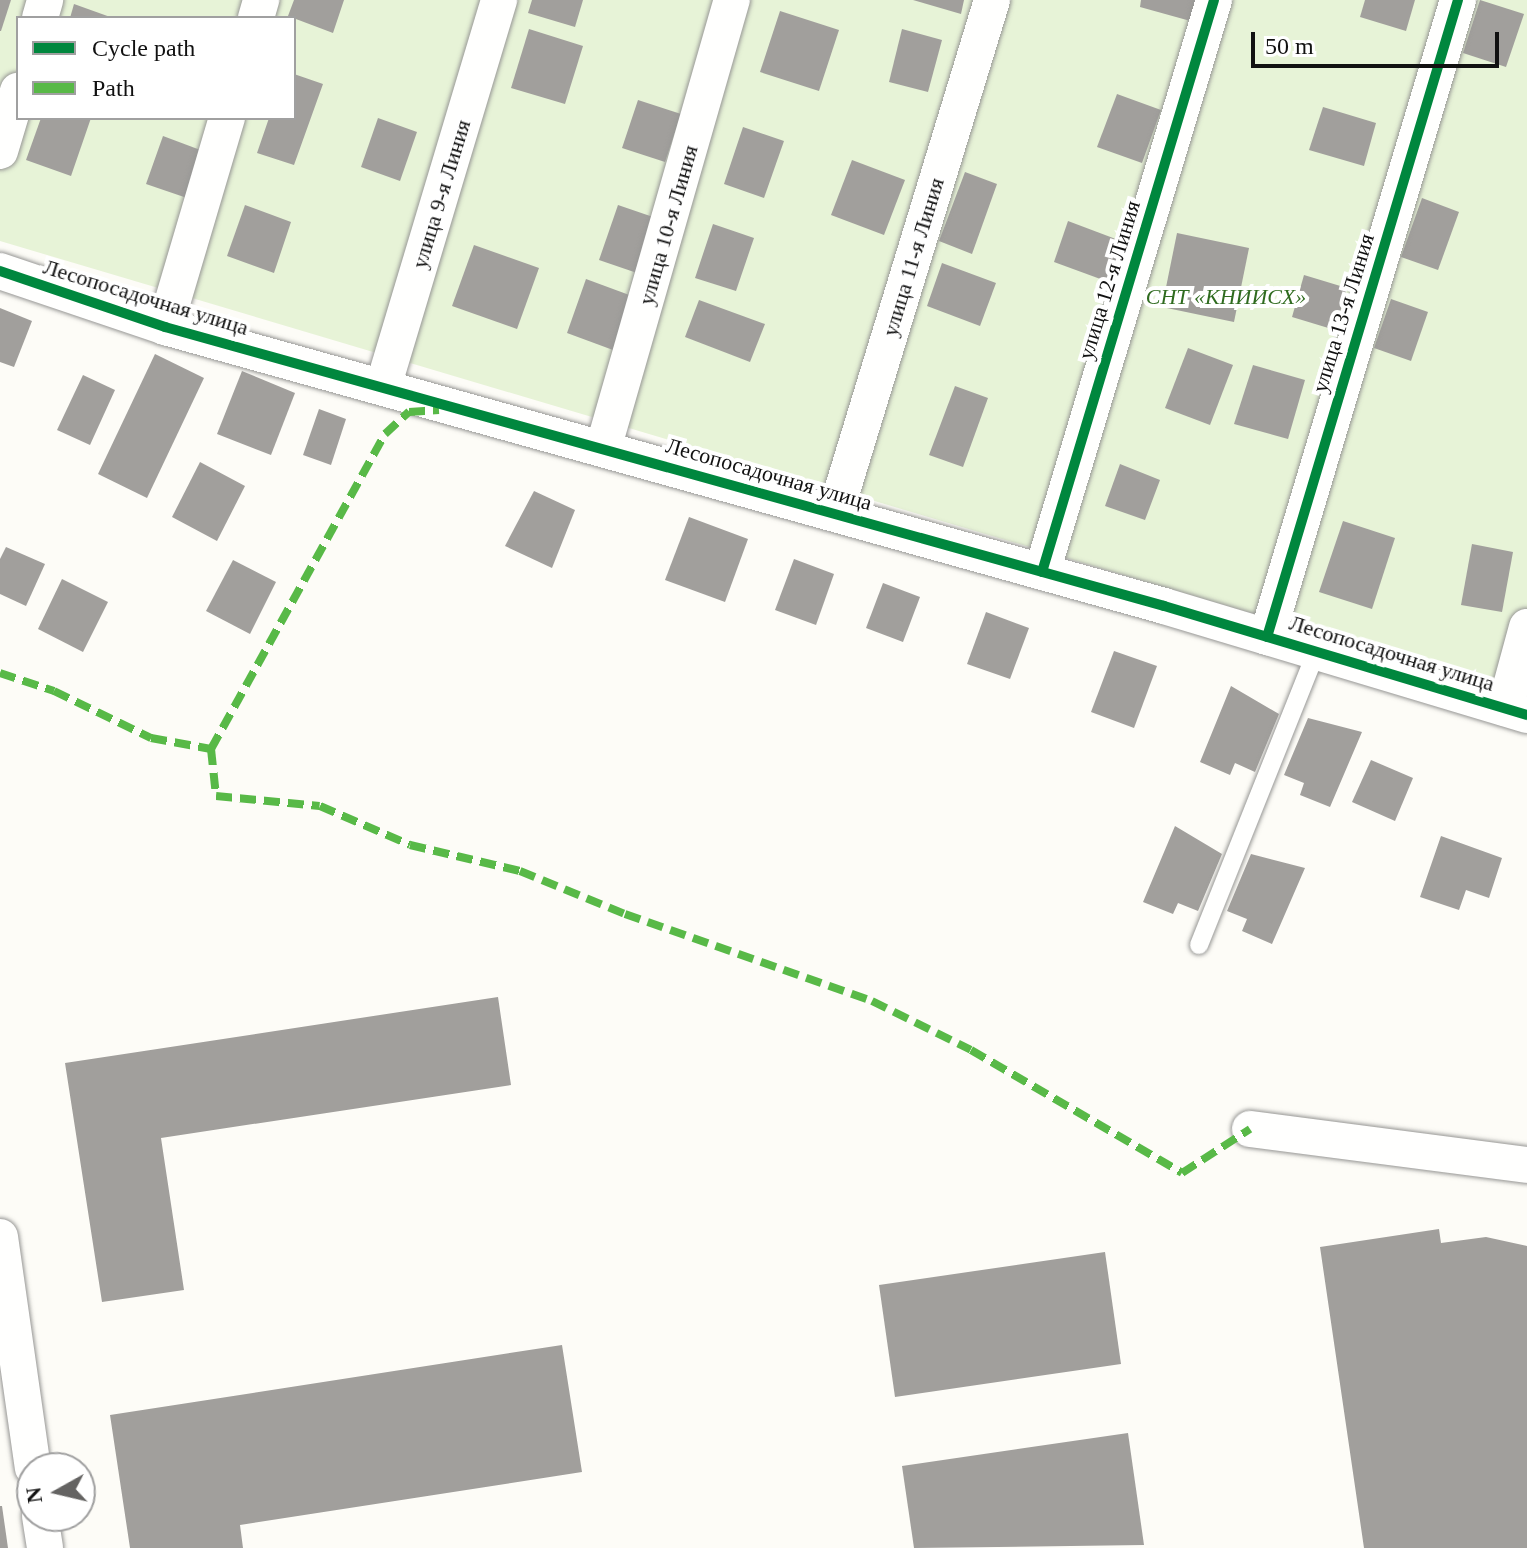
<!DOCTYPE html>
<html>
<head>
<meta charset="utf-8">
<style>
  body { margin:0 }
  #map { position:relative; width:1527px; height:1548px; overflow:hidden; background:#fdfcf7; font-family:"Times New Roman",serif }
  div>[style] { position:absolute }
  .green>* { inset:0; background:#e7f3d7 }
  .building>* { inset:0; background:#a19f9c }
  .roads { filter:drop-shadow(0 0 2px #979795) drop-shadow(0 0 2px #979795) }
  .service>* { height:18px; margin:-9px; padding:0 9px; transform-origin:9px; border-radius:9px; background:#fffffe }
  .minor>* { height:36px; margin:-18px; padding:0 18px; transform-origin:18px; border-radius:18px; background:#fffffe }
  .quiet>* { height:8px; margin-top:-4px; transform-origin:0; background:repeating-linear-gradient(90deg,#58b947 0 16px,transparent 0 24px) }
  .cycleway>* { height:10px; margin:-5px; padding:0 5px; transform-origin:5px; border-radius:5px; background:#00873e }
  span { translate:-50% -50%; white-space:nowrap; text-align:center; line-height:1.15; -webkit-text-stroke:8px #fff; paint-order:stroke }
  .street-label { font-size:22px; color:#111 }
  .park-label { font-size:22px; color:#2f6b1f; font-style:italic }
  .legend { position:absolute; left:16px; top:16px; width:280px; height:104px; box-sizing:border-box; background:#fff; border:2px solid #a0a0a0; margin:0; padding:10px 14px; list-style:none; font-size:24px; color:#111 }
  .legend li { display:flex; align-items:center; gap:16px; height:40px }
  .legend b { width:40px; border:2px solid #a0a0a0 }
  .north { position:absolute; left:16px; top:1452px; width:80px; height:80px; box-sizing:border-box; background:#fff; border:2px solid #a0a0a0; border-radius:50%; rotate:262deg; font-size:22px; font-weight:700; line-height:32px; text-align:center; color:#111 }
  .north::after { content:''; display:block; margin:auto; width:28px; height:36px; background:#646362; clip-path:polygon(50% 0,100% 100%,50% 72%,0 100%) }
  .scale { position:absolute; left:1251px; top:32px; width:248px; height:36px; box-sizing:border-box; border:4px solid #111; border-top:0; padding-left:10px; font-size:24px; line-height:28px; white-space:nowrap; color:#111; -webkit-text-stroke:6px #fff; paint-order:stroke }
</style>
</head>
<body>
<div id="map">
  <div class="green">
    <i style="clip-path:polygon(evenodd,0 0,1527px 0,1527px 695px,0 241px,0 0,18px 18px,294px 18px,294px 118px,18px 118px,18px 18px)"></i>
  </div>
  <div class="building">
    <i style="clip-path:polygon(0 0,11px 0,1px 31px,0 31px)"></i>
    <i style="clip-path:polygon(294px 0,344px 0,333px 33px,288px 16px)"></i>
    <i style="clip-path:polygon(532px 0,583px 0,575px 27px,528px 13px)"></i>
    <i style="clip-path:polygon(913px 0,964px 0,961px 14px)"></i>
    <i style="clip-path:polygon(1141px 0,1200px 0,1194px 22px,1140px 7px)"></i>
    <i style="clip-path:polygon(1365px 0,1415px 0,1406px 31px,1360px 17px)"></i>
    <i style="clip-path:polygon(1480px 0,1524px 14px,1506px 67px,1463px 53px)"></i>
    <i style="clip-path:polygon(74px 4px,113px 18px,70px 18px)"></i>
    <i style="clip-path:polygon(780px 11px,839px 30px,819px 91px,760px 72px)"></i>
    <i style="clip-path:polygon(529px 29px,583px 46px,565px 104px,511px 88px)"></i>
    <i style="clip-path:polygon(902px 29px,942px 40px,928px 92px,889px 82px)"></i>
    <i style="clip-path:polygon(294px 74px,323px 84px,294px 165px,257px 153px,269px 118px,294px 118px)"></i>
    <i style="clip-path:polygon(1117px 94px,1161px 110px,1142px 163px,1097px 147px)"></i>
    <i style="clip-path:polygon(638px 100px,681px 114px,665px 162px,622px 148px)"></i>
    <i style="clip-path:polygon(1323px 107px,1376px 123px,1364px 166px,1309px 150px)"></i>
    <i style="clip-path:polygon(41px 118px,91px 118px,71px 176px,26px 160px)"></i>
    <i style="clip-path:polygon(378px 118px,417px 132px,400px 181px,361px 167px)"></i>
    <i style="clip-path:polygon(743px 127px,784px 141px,764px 198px,724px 184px)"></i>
    <i style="clip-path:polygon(163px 136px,203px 151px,187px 198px,146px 184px)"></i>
    <i style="clip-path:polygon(852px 160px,905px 180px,884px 235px,831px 215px)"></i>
    <i style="clip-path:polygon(965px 172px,997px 184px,972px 254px,939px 241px)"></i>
    <i style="clip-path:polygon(1422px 198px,1459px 212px,1438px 270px,1401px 257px)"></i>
    <i style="clip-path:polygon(245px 205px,291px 222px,274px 273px,227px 256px)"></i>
    <i style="clip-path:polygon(618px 205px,656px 218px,637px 273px,599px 260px)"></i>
    <i style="clip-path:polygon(1068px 221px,1129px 244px,1114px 284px,1054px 262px)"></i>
    <i style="clip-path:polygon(713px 224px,754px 238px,736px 291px,695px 278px)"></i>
    <i style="clip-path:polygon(1177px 233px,1249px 248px,1234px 322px,1162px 307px)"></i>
    <i style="clip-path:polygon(474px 245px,539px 268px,517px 329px,452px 306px)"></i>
    <i style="clip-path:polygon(942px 263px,996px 283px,980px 326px,927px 306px)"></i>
    <i style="clip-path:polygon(1304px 275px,1347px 288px,1335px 330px,1292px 317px)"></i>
    <i style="clip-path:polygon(586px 279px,632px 296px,613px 350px,567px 333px)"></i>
    <i style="clip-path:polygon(1391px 299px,1428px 312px,1411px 361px,1374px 348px)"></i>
    <i style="clip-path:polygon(699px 300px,765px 324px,750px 362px,685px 337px)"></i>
    <i style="clip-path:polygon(0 308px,32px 321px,14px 367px,0 362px)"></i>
    <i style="clip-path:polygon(1188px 348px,1233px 365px,1210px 425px,1165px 408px)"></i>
    <i style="clip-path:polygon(155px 354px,204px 378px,147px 498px,98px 474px)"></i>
    <i style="clip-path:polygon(1253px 365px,1305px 380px,1288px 439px,1234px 424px)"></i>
    <i style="clip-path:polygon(242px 371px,295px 393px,271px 455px,217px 434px)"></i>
    <i style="clip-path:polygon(83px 375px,115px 390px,90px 445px,57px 430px)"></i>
    <i style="clip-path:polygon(955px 386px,988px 398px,963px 467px,929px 455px)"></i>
    <i style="clip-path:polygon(319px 409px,346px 419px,331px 465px,303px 455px)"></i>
    <i style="clip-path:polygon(200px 462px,245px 486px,217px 541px,172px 517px)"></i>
    <i style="clip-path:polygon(1120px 464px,1160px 480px,1145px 520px,1105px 506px)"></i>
    <i style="clip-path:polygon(534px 491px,575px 510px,552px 568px,505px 546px)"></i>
    <i style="clip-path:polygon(689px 517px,748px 539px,725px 602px,665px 580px)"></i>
    <i style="clip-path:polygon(1343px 521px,1395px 538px,1372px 609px,1319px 592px)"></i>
    <i style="clip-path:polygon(1472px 544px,1513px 552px,1502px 612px,1461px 605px)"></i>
    <i style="clip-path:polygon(6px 547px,45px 564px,26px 606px,0 594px,0 559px)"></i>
    <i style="clip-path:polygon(794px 559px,834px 574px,816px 625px,775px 610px)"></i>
    <i style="clip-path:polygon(233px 560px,276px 582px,250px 634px,206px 611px)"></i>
    <i style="clip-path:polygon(62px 579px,108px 602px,83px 652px,38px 629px)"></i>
    <i style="clip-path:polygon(883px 583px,920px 597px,903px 642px,866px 628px)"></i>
    <i style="clip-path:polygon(986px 612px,1029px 628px,1010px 679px,967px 664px)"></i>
    <i style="clip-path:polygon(1114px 651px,1157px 666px,1134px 728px,1091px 712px)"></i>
    <i style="clip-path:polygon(1231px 686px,1279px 714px,1255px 772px,1235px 763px,1230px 775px,1200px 762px)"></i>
    <i style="clip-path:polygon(1308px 718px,1362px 732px,1330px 807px,1300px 795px,1304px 783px,1284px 775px)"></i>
    <i style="clip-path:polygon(1371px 760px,1413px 778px,1395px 821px,1352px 802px)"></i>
    <i style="clip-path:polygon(1175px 826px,1222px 854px,1198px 911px,1178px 903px,1173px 914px,1143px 902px)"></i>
    <i style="clip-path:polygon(1441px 836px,1502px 858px,1489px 898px,1466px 890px,1459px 910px,1420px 897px)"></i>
    <i style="clip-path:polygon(1251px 854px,1305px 868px,1272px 944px,1242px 931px,1247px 919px,1227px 911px)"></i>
    <i style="clip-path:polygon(498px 997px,511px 1085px,161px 1138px,184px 1290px,102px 1302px,65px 1063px)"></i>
    <i style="clip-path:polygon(1439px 1229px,1441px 1243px,1486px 1237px,1527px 1246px,1527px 1548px,1364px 1548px,1320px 1247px)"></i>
    <i style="clip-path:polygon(1105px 1252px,1121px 1364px,895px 1397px,879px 1285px)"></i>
    <i style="clip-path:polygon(562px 1345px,582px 1472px,240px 1525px,243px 1548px,130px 1548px,110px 1415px)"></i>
    <i style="clip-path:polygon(1128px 1433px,1144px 1545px,914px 1548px,902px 1466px)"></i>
    <i style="clip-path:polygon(0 1506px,2px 1506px,8px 1548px,0 1548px)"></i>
  </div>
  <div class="roads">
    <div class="service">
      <i style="left:1199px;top:945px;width:315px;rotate:-68.2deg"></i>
    </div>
    <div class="minor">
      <i style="left:40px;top:18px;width:19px;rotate:-74deg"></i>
      <i style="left:256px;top:18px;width:19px;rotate:-74deg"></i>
      <i style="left:0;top:151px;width:63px;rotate:-73.3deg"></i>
      <i style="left:0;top:271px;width:174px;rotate:18.7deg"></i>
      <i style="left:165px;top:327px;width:1037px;rotate:15.6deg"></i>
      <i style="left:1164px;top:606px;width:379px;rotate:16.7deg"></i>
      <i style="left:165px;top:327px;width:218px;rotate:-73.5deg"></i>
      <i style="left:383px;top:387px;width:404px;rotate:-73.3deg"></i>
      <i style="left:603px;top:449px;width:467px;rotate:-74deg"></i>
      <i style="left:835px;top:514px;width:537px;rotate:-73.01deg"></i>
      <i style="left:1042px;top:572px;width:597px;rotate:-73.26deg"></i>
      <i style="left:1267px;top:637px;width:665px;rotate:-73.31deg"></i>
      <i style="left:1505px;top:708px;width:84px;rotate:-74.8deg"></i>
      <i style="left:1250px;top:1129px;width:279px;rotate:7.4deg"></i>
      <i style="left:0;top:1237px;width:233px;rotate:81.9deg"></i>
      <i style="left:40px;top:1516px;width:32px;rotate:81deg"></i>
    </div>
  </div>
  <div class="quiet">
    <i style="left:0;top:673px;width:57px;rotate:18.4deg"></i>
    <i style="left:54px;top:691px;width:108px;rotate:25.9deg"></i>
    <i style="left:151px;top:738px;width:61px;rotate:10.4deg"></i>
    <i style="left:211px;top:749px;width:360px;rotate:-61.1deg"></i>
    <i style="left:385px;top:434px;width:33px;rotate:-43deg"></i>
    <i style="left:409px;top:412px;width:30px;rotate:-4deg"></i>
    <i style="left:211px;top:749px;width:47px;rotate:83.9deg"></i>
    <i style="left:216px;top:796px;width:104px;rotate:5.5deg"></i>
    <i style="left:320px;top:806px;width:98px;rotate:23.4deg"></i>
    <i style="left:410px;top:845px;width:113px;rotate:13.3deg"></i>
    <i style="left:520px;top:871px;width:113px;rotate:22.3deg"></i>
    <i style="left:625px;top:914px;width:262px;rotate:19.4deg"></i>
    <i style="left:872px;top:1001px;width:110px;rotate:26.3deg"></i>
    <i style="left:971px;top:1050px;width:244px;rotate:30.2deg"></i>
    <i style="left:1182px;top:1173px;width:81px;rotate:-32.9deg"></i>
  </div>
  <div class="cycleway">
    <i style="left:0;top:271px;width:174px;rotate:18.7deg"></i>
    <i style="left:165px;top:327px;width:1037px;rotate:15.6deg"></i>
    <i style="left:1164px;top:606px;width:379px;rotate:16.7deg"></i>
    <i style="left:1042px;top:572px;width:597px;rotate:-73.26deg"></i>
    <i style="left:1267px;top:637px;width:665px;rotate:-73.31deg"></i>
  </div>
  <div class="street-label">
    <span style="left:441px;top:194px;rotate:-73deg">улица 9-я Линия</span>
    <span style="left:668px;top:225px;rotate:-74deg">улица 10-я Линия</span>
    <span style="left:913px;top:257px;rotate:-73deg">улица 11-я Линия</span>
    <span style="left:1109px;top:280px;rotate:-73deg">улица 12-я Линия</span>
    <span style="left:146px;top:297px;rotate:17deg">Лесопосадочная улица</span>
    <span style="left:1343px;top:313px;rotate:-73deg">улица 13-я Линия</span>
    <span style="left:769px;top:474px;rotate:16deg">Лесопосадочная улица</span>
    <span style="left:1392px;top:653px;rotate:17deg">Лесопосадочная улица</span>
  </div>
  <div class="park-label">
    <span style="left:1226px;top:297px">СНТ «КНИИСХ»</span>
  </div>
  <ul class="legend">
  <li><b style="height:10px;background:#00873e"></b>Cycle path</li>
  <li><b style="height:10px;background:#58b947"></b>Path</li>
  </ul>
  <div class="north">N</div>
  <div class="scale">50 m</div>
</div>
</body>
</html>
